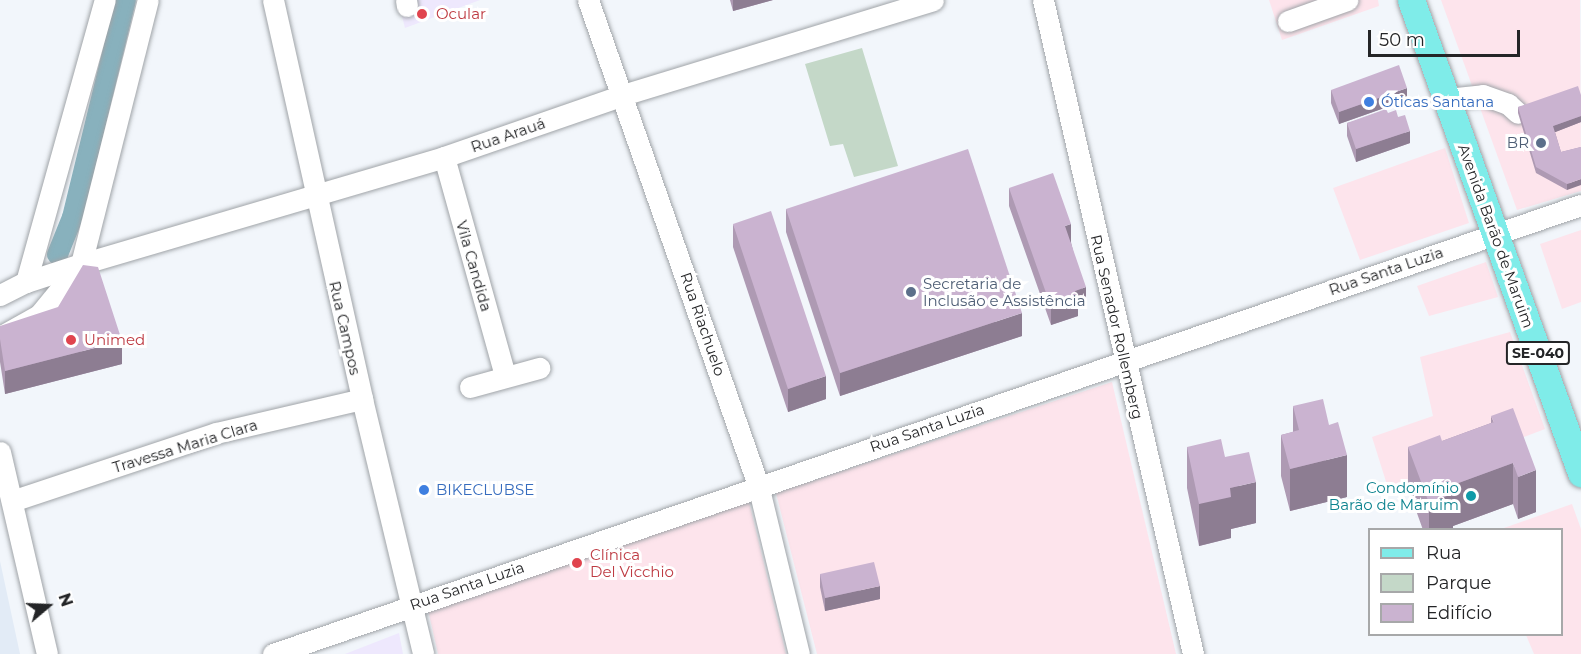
<!DOCTYPE html>
<html>
<head>
<meta charset="utf-8">
<style>
  body { margin:0 }
  #map { position:relative; width:1581px; height:654px; overflow:hidden; background:#f2f6fb; font-family:Montserrat,sans-serif }
  div>[style] { position:absolute }
  .commercial>* { inset:0; background:#fde4ec }
  .built>* { inset:0; background:#e2ebf6 }
  .medical>* { inset:0; background:#eee8fd }
  .green>* { inset:0; background:#c4d8c8 }
  .canal>* { height:21px; margin:-10.5px; padding:0 10.5px; transform-origin:10.5px; border-radius:10.5px; background:#88b1bd }
  .roads { filter:drop-shadow(0 0 2px #a0a4a8) drop-shadow(0 0 2px #a0a4a8) }
  .minor>* { height:21px; margin:-10.5px; padding:0 10.5px; transform-origin:10.5px; border-radius:10.5px; background:#fff }
  .major>* { height:27px; margin:-13.5px; padding:0 13.5px; transform-origin:13.5px; border-radius:13.5px; background:#7fece9 }
  .wall>* { inset:0; background:#ae9ab3 }
  .shaded-wall>* { inset:0; background:#8d7d92 }
  .building>* { inset:0; background:#cab3d0 }
  .dots>* { width:16px; height:16px; translate:-50% -50%; box-sizing:border-box; border:3px solid #fff; border-radius:50% }
  span { translate:-50% -50%; white-space:nowrap; text-align:center; line-height:1.15; -webkit-text-stroke:6px #fff; paint-order:stroke }
  .shield-label span { padding:2px 4px; background:#fff; border:2px solid; border-radius:4px; -webkit-text-stroke-width:0 }
  .shield-label { font-size:14px; color:#242527; font-weight:700 }
  .health-label { font-size:15px; color:#be3a42 }
  .left { translate:0 -50%; text-align:left }
  .shop-label { font-size:15px; color:#366cbe }
  .street-label { font-size:15px; color:#242527 }
  .service-label { font-size:15px; color:#4e5e75 }
  .right { translate:-100% -50%; text-align:right }
  .culture-label { font-size:15px; color:#0d838f }
  .legend { position:absolute; left:1368px; top:528px; width:195px; height:108px; box-sizing:border-box; background:#fff; border:2px solid #a7a8a9; margin:0; padding:8px 10px; list-style:none; font-size:18px; color:#242527 }
  .legend li { display:flex; align-items:center; gap:12px; height:30px }
  .legend b { width:30px; border:2px solid #a7a8a9 }
  .north { position:absolute; left:18px; top:576px; width:60px; height:60px; -webkit-text-stroke:4px #fff; paint-order:stroke; rotate:71deg; font-size:16px; font-weight:700; line-height:24px; text-align:center; color:#242527 }
  .north::after { content:''; display:block; margin:auto; width:21px; height:27px; background:#242527; clip-path:polygon(50% 0,100% 100%,50% 72%,0 100%) }
  .scale { position:absolute; left:1368px; top:30px; width:152px; height:27px; box-sizing:border-box; border:3px solid #242527; border-top:0; padding-left:8px; font-size:18px; line-height:21px; white-space:nowrap; color:#242527; -webkit-text-stroke:4px #fff; paint-order:stroke }
</style>
</head>
<body>
<div id="map">
  <div class="commercial">
    <i style="clip-path:polygon(1269px 0,1378px 0,1379px 6px,1282px 40px)"></i>
    <i style="clip-path:polygon(1441px 0,1580px 0,1581px 191px,1517px 210px)"></i>
    <i style="clip-path:polygon(1445px 148px,1469px 223px,1360px 260px,1333px 188px)"></i>
    <i style="clip-path:polygon(1581px 230px,1581px 302px,1562px 309px,1540px 244px)"></i>
    <i style="clip-path:polygon(1486px 262px,1498px 297px,1429px 316px,1417px 286px)"></i>
    <i style="clip-path:polygon(1510px 332px,1545px 429px,1388px 488px,1372px 437px,1433px 416px,1420px 357px)"></i>
    <i style="clip-path:polygon(1112px 382px,1176px 654px,817px 654px,776px 493px)"></i>
    <i style="clip-path:polygon(749px 502px,786px 654px,438px 654px,428px 610px)"></i>
    <i style="clip-path:polygon(1572px 504px,1581px 529px,1581px 654px,1534px 654px,1526px 635px,1562px 634px,1562px 530px,1501px 529px)"></i>
  </div>
  <div class="built">
    <i style="clip-path:polygon(0 561px,20px 654px,0 654px)"></i>
  </div>
  <div class="medical">
    <i style="clip-path:polygon(398px 0,480px 0,405px 28px)"></i>
    <i style="clip-path:polygon(399px 633px,403px 654px,345px 654px)"></i>
  </div>
  <div class="green">
    <i style="clip-path:polygon(862px 48px,898px 166px,854px 177px,843px 144px,830px 146px,805px 64px)"></i>
  </div>
  <div class="canal">
    <i style="left:57px;top:254px;width:40px;rotate:-68deg"></i>
    <i style="left:72px;top:217px;width:223px;rotate:-76.3deg"></i>
  </div>
  <div class="roads">
    <div class="minor">
      <i style="left:273px;top:0;width:409px;rotate:77.4deg"></i>
      <i style="left:362px;top:399px;width:262px;rotate:76.5deg"></i>
      <i style="left:406px;top:0;width:6px;rotate:81deg"></i>
      <i style="left:588px;top:0;width:514px;rotate:70.68deg"></i>
      <i style="left:758px;top:485px;width:174px;rotate:76.4deg"></i>
      <i style="left:1043px;top:0;width:671px;rotate:77.08deg"></i>
      <i style="left:1288px;top:21px;width:63px;rotate:-19.6deg"></i>
      <i style="left:1447px;top:99px;width:36px;rotate:-6deg"></i>
      <i style="left:1483px;top:95px;width:27px;rotate:20deg"></i>
      <i style="left:1508px;top:104px;width:13px;rotate:42deg"></i>
      <i style="left:444px;top:157px;width:227px;rotate:74.4deg"></i>
      <i style="left:26px;top:282px;width:293px;rotate:-74.4deg"></i>
      <i style="left:0;top:295px;width:29px;rotate:-27deg"></i>
      <i style="left:26px;top:282px;width:58px;rotate:-18.1deg"></i>
      <i style="left:81px;top:264px;width:378px;rotate:-16.4deg"></i>
      <i style="left:444px;top:157px;width:189px;rotate:-19.1deg"></i>
      <i style="left:623px;top:95px;width:324px;rotate:-17deg"></i>
      <i style="left:0;top:337px;width:45px;rotate:-29.4deg"></i>
      <i style="left:39px;top:315px;width:66px;rotate:-50.5deg"></i>
      <i style="left:81px;top:264px;width:272px;rotate:-75.8deg"></i>
      <i style="left:470px;top:387px;width:72px;rotate:-15.4deg"></i>
      <i style="left:0;top:452px;width:207px;rotate:76.9deg"></i>
      <i style="left:12px;top:501px;width:215px;rotate:-18.4deg"></i>
      <i style="left:216px;top:433px;width:150px;rotate:-13.1deg"></i>
      <i style="left:273px;top:654px;width:1383px;rotate:-18.95deg"></i>
    </div>
    <div class="major">
      <i style="left:1411px;top:0;width:503px;rotate:70.23deg"></i>
    </div>
  </div>
  <div class="wall">
    <i style="clip-path:polygon(730px 0,773px 0,733px 11px)"></i>
    <i style="clip-path:polygon(1331px 90px,1407px 100px,1339px 124px,1331px 103px)"></i>
    <i style="clip-path:polygon(1581px 95px,1581px 122px,1555px 132px,1561px 152px,1581px 147px,1567px 190px,1536px 173px,1518px 113px,1518px 107px)"></i>
    <i style="clip-path:polygon(1388px 113px,1398px 117px,1410px 143px,1356px 162px,1347px 136px,1347px 123px)"></i>
    <i style="clip-path:polygon(1009px 188px,1071px 242px,1086px 305px,1078px 308px,1078px 316px,1051px 325px,1009px 206px)"></i>
    <i style="clip-path:polygon(786px 209px,1022px 336px,840px 396px,786px 232px)"></i>
    <i style="clip-path:polygon(733px 224px,826px 399px,788px 412px,733px 247px)"></i>
    <i style="clip-path:polygon(0 326px,122px 364px,5px 394px,0 362px)"></i>
    <i style="clip-path:polygon(1293px 406px,1347px 497px,1290px 511px,1281px 476px,1281px 435px,1293px 432px)"></i>
    <i style="clip-path:polygon(1491px 416px,1536px 512px,1518px 519px,1513px 504px,1453px 526px,1453px 530px,1423px 530px,1408px 488px,1408px 447px,1442px 441px,1491px 423px)"></i>
    <i style="clip-path:polygon(1187px 447px,1225px 457px,1256px 523px,1231px 529px,1231px 538px,1199px 546px,1187px 488px)"></i>
    <i style="clip-path:polygon(820px 574px,880px 599px,825px 611px,820px 587px)"></i>
  </div>
  <div class="shaded-wall">
    <i style="clip-path:polygon(733px 0,773px 0,733px 11px)"></i>
    <i style="clip-path:polygon(1407px 88px,1407px 100px,1339px 124px,1339px 112px)"></i>
    <i style="clip-path:polygon(1581px 116px,1581px 122px,1553px 133px,1553px 126px)"></i>
    <i style="clip-path:polygon(1410px 131px,1410px 143px,1356px 162px,1356px 149px)"></i>
    <i style="clip-path:polygon(1581px 179px,1581px 185px,1567px 190px,1567px 184px)"></i>
    <i style="clip-path:polygon(1071px 224px,1071px 242px,1065px 244px,1065px 226px)"></i>
    <i style="clip-path:polygon(1086px 287px,1086px 305px,1078px 308px,1078px 316px,1051px 325px,1051px 307px,1075px 291px)"></i>
    <i style="clip-path:polygon(1022px 313px,1022px 336px,840px 396px,840px 373px)"></i>
    <i style="clip-path:polygon(122px 341px,122px 364px,5px 394px,5px 371px)"></i>
    <i style="clip-path:polygon(826px 376px,826px 399px,788px 412px,788px 389px)"></i>
    <i style="clip-path:polygon(1347px 455px,1347px 497px,1290px 511px,1290px 469px)"></i>
    <i style="clip-path:polygon(1513px 463px,1513px 504px,1453px 526px,1453px 530px,1429px 530px,1429px 503px,1453px 485px)"></i>
    <i style="clip-path:polygon(1536px 470px,1536px 512px,1518px 519px,1518px 477px)"></i>
    <i style="clip-path:polygon(1256px 482px,1256px 523px,1231px 529px,1231px 538px,1199px 546px,1199px 504px,1230px 488px)"></i>
    <i style="clip-path:polygon(880px 586px,880px 599px,825px 611px,825px 598px)"></i>
  </div>
  <div class="building">
    <i style="clip-path:polygon(1399px 65px,1407px 88px,1339px 112px,1331px 90px)"></i>
    <i style="clip-path:polygon(1578px 86px,1581px 95px,1581px 116px,1553px 126px,1561px 152px,1581px 147px,1581px 179px,1567px 184px,1536px 167px,1518px 107px)"></i>
    <i style="clip-path:polygon(1386px 109px,1388px 113px,1396px 110px,1398px 117px,1405px 115px,1410px 131px,1356px 149px,1347px 123px)"></i>
    <i style="clip-path:polygon(968px 149px,1022px 313px,840px 373px,786px 209px)"></i>
    <i style="clip-path:polygon(1053px 173px,1071px 224px,1065px 226px,1086px 287px,1075px 291px,1078px 298px,1051px 307px,1009px 188px)"></i>
    <i style="clip-path:polygon(771px 211px,826px 376px,788px 389px,733px 224px)"></i>
    <i style="clip-path:polygon(83px 265px,98px 267px,122px 341px,5px 371px,0 339px,0 326px,58px 307px)"></i>
    <i style="clip-path:polygon(1323px 399px,1329px 425px,1338px 422px,1347px 455px,1290px 469px,1281px 435px,1299px 430px,1293px 406px)"></i>
    <i style="clip-path:polygon(1513px 408px,1536px 470px,1518px 477px,1513px 463px,1453px 485px,1452px 494px,1429px 503px,1408px 447px,1440px 435px,1442px 441px,1494px 422px,1491px 416px)"></i>
    <i style="clip-path:polygon(1221px 439px,1225px 457px,1249px 452px,1256px 482px,1230px 488px,1231px 497px,1199px 504px,1187px 447px)"></i>
    <i style="clip-path:polygon(874px 562px,880px 586px,825px 598px,820px 574px)"></i>
  </div>
  <div class="dots">
    <i style="left:422px;top:14px;background:#e0444e"></i>
    <i style="left:1369px;top:102px;background:#3f7fe0"></i>
    <i style="left:1541px;top:143px;background:#5c6f8a"></i>
    <i style="left:911px;top:292px;background:#5c6f8a"></i>
    <i style="left:71px;top:340px;background:#e0444e"></i>
    <i style="left:424px;top:490px;background:#3f7fe0"></i>
    <i style="left:1471px;top:496px;background:#0f9aa8"></i>
    <i style="left:577px;top:563px;background:#e0444e"></i>
  </div>
  <div class="shield-label">
    <span style="left:1538px;top:353px">SE-040</span>
  </div>
  <div class="health-label">
    <span class="left" style="left:436px;top:14px">Ocular</span>
    <span class="left" style="left:84px;top:340px">Unimed</span>
    <span class="left" style="left:590px;top:563px">Clínica<br>Del Vicchio</span>
  </div>
  <div class="shop-label">
    <span class="left" style="left:1381px;top:102px">Óticas Santana</span>
    <span class="left" style="left:436px;top:490px">BIKECLUBSE</span>
  </div>
  <div class="street-label">
    <span style="left:508px;top:135px;rotate:-19deg">Rua Arauá</span>
    <span style="left:1496px;top:236px;rotate:70deg">Avenida Barão de Maruim</span>
    <span style="left:474px;top:266px;rotate:74deg">Vila Candida</span>
    <span style="left:1386px;top:271px;rotate:-19deg">Rua Santa Luzia</span>
    <span style="left:703px;top:324px;rotate:71deg">Rua Riachuelo</span>
    <span style="left:1117px;top:327px;rotate:77deg">Rua Senador Rollemberg</span>
    <span style="left:345px;top:328px;rotate:77deg">Rua Campos</span>
    <span style="left:927px;top:428px;rotate:-19deg">Rua Santa Luzia</span>
    <span style="left:185px;top:446px;rotate:-17deg">Travessa Maria Clara</span>
    <span style="left:467px;top:586px;rotate:-19deg">Rua Santa Luzia</span>
  </div>
  <div class="service-label">
    <span class="right" style="left:1529px;top:143px">BR</span>
    <span class="left" style="left:923px;top:292px">Secretaria de<br>Inclusão e Assistência</span>
  </div>
  <div class="culture-label">
    <span class="right" style="left:1459px;top:496px">Condomínio<br>Barão de Maruim</span>
  </div>
  <ul class="legend">
  <li><b style="height:8px;background:#7fece9"></b>Rua</li>
  <li><b style="height:16px;background:#c4d8c8"></b>Parque</li>
  <li><b style="height:16px;background:#cab3d0"></b>Edifício</li>
  </ul>
  <div class="north">N</div>
  <div class="scale">50 m</div>
</div>
</body>
</html>
